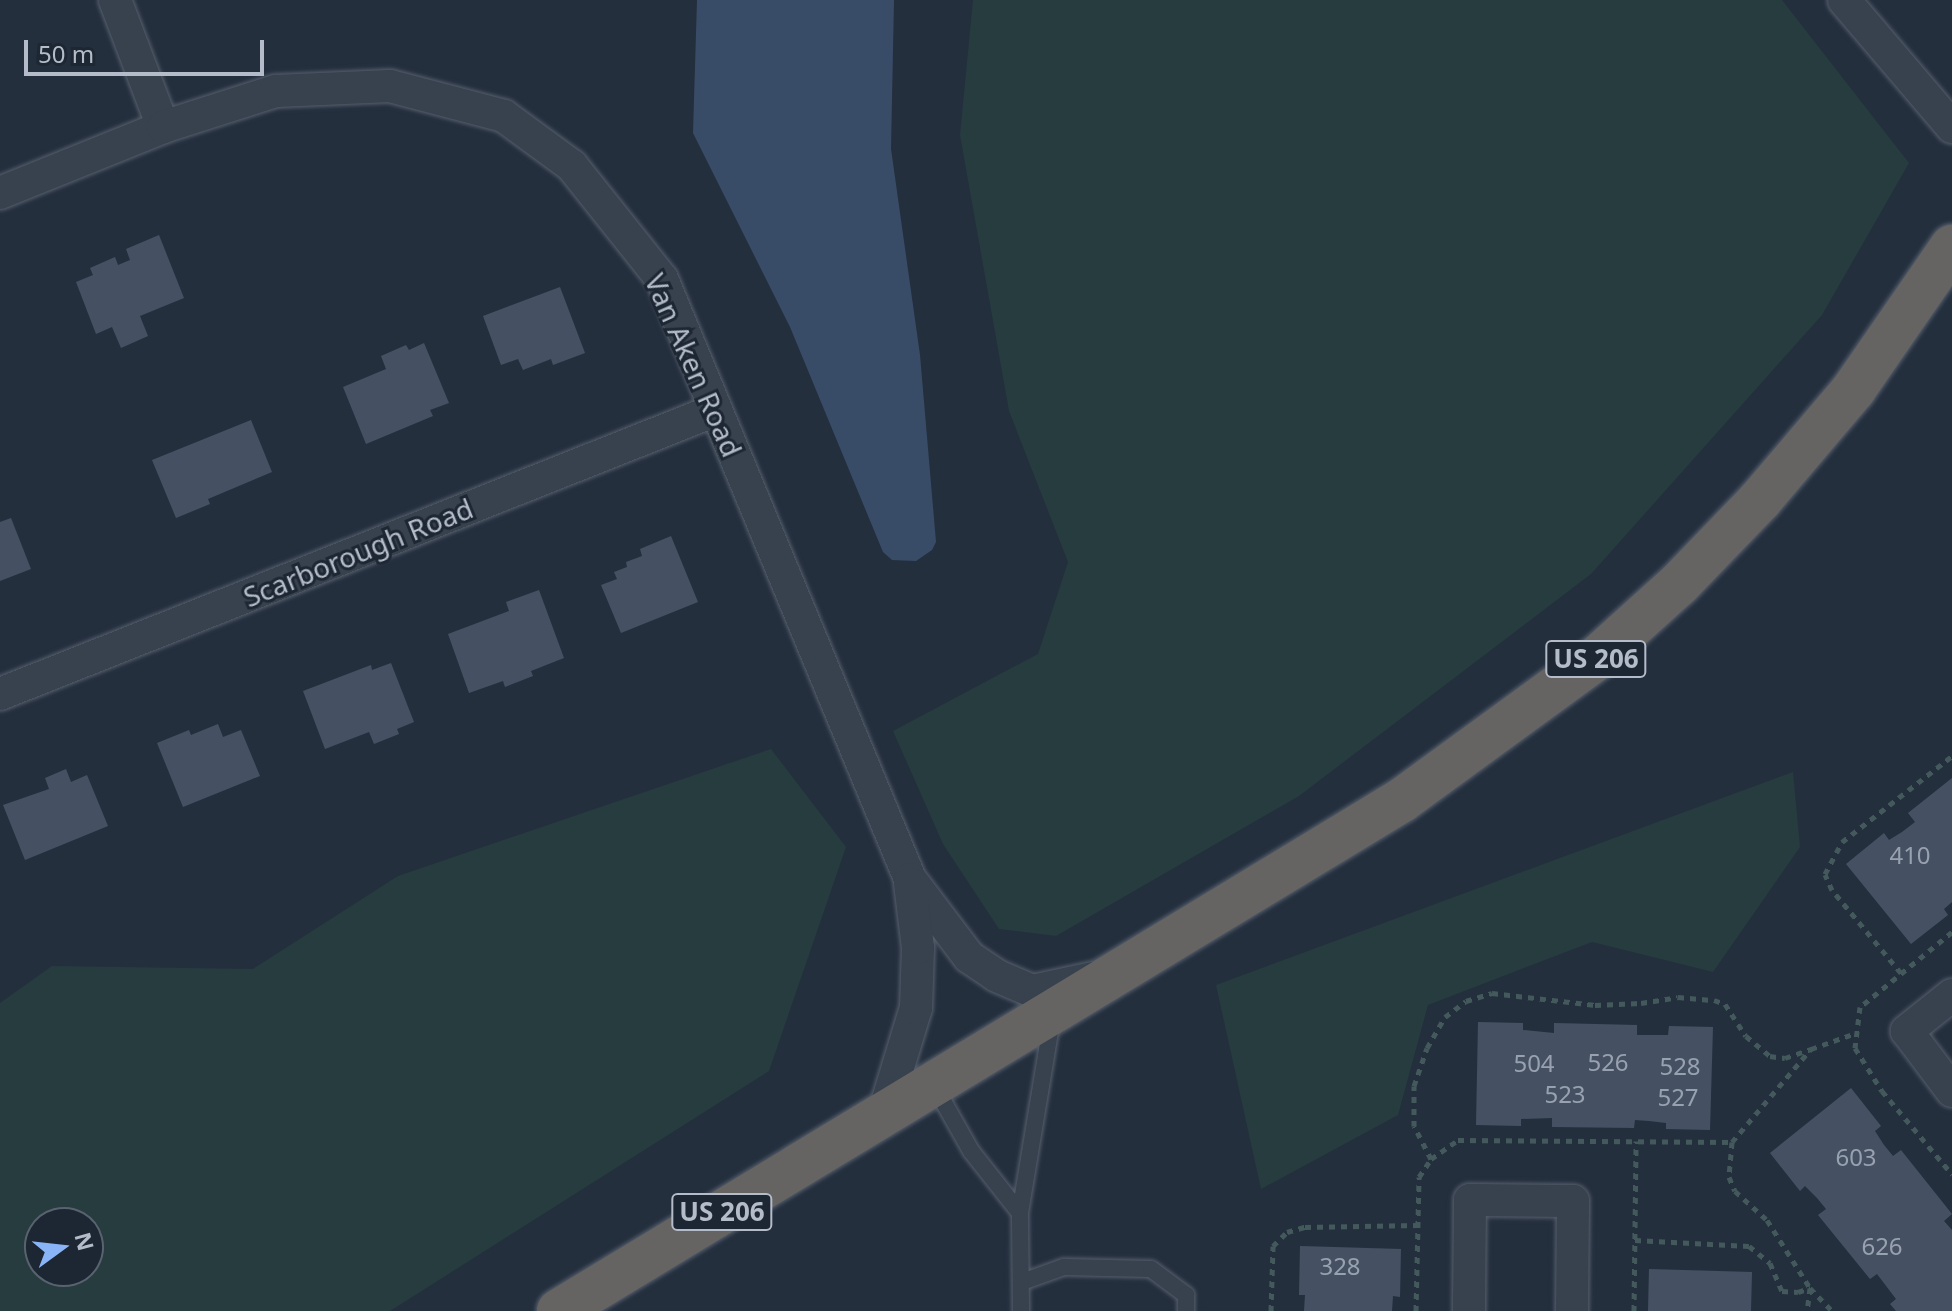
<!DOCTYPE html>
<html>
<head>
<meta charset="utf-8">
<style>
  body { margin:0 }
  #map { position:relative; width:1952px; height:1311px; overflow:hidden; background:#242f3e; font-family:"Noto Sans",sans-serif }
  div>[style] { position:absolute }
  .green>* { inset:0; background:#263c3f }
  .water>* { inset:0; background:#394c67 }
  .building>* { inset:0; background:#455162 }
  .path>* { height:5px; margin-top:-2.5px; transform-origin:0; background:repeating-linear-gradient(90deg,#44595c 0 6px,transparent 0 12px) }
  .roads { filter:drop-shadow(0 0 2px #565f6c) drop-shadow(0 0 2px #565f6c) }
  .service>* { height:16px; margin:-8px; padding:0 8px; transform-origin:8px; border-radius:8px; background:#38414e }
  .minor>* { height:32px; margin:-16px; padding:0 16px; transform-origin:16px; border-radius:16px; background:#38414e }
  .trunk>* { height:44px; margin:-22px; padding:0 22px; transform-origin:22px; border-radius:22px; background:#656462 }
  span { translate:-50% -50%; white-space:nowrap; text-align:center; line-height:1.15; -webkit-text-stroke:6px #1d2633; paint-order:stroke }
  .number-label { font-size:24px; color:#98a1af }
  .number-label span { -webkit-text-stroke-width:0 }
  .shield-label span { padding:2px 6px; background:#1d2633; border:2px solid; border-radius:6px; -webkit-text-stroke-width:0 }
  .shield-label { font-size:26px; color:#b4bcc9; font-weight:700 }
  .street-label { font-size:28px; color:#b4bcc9 }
  .north { position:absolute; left:24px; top:1207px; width:80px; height:80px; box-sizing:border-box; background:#1d2633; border:2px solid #59626f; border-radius:50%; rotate:75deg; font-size:22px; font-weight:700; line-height:32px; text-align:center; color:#b4bcc9 }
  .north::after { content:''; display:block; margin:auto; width:28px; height:36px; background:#8ab4f8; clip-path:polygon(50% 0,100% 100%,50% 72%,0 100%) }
  .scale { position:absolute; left:24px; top:40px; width:240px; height:36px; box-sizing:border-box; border:4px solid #b4bcc9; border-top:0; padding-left:10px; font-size:24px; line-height:28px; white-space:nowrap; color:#b4bcc9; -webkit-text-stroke:6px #1d2633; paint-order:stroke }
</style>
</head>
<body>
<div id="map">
  <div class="green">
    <i style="clip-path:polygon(973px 0,1782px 0,1909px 163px,1822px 315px,1591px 574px,1299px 796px,1056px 936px,999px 929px,943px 844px,893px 731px,1038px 654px,1068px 562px,1009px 411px,960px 135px)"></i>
    <i style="clip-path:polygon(evenodd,771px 749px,846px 847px,769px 1071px,390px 1311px,0 1311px,0 1003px,52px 966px,253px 969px,398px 876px,771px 749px,40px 1223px,88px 1223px,88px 1271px,40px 1271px,40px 1223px)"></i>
    <i style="clip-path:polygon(1793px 772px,1800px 847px,1713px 972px,1592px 942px,1428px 1005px,1398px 1115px,1261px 1189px,1216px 985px)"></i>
  </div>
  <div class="water">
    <i style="clip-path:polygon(697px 0,894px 0,891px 149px,920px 355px,936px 542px,932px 550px,916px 561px,892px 560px,883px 552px,790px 327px,693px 133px)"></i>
  </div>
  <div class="building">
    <i style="clip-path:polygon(159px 235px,184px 298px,140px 316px,148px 336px,121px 348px,112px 327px,96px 334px,76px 282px,93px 275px,90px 268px,115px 257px,118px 265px,130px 260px,126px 249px)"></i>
    <i style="clip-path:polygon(560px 287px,585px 353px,553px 365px,551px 359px,523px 370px,518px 359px,501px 365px,483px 316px)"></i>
    <i style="clip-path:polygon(424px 343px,449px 403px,430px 410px,433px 416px,366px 444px,343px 387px,386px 369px,381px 356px,406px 345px,409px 350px)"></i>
    <i style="clip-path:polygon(251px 420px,272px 472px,208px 499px,210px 504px,176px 518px,152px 460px)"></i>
    <i style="clip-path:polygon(11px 518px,31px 569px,0 581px,0 522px)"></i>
    <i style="clip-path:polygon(671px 536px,698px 602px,621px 633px,601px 585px,617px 579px,614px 572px,627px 567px,626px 562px,642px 556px,640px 549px)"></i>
    <i style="clip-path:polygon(539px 590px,564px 658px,531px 671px,533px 676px,505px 687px,503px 681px,469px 693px,448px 634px,509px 611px,506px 602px)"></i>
    <i style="clip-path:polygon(391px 663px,414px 722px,397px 729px,399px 734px,374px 744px,369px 732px,325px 749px,303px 691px,371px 665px,372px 670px)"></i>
    <i style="clip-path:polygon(218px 724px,223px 737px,241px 730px,260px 776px,183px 807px,157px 743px,189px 730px,191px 735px)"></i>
    <i style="clip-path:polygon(66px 769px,71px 782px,87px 775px,108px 826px,25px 860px,3px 805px,49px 789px,45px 778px)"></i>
    <i style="clip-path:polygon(1952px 778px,1952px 902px,1944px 909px,1948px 915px,1911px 944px,1846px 864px,1884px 833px,1889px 840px,1902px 832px,1915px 822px,1908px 813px)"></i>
    <i style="clip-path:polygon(1478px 1022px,1523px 1023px,1523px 1030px,1554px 1033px,1554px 1023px,1637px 1025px,1637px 1035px,1668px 1035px,1669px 1026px,1713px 1027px,1710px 1130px,1666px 1129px,1666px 1123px,1649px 1121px,1635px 1120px,1634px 1128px,1552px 1127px,1552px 1118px,1521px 1119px,1521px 1126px,1476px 1125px)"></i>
    <i style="clip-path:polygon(1851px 1088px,1881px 1126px,1875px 1131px,1884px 1145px,1893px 1156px,1901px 1150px,1952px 1214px,1944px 1221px,1952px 1230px,1952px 1311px,1896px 1311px,1890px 1304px,1896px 1299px,1877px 1274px,1870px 1279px,1818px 1215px,1826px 1209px,1817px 1198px,1805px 1186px,1800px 1191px,1770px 1153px)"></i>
    <i style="clip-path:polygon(1300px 1246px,1401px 1249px,1400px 1297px,1393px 1296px,1392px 1311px,1304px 1311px,1305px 1295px,1299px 1295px)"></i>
    <i style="clip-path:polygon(1649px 1269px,1752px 1272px,1751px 1311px,1648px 1311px)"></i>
  </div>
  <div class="path">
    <i style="left:1952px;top:932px;width:119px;rotate:140.8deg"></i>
    <i style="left:1860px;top:1007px;width:41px;rotate:97deg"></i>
    <i style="left:1855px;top:1048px;width:51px;rotate:57.9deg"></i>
    <i style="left:1882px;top:1091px;width:109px;rotate:49.9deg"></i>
    <i style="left:1901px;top:973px;width:108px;rotate:-129.7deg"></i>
    <i style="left:1832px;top:890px;width:17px;rotate:-114deg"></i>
    <i style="left:1825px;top:874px;width:36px;rotate:-62deg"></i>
    <i style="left:1842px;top:842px;width:140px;rotate:-38deg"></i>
    <i style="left:1732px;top:1142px;width:122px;rotate:-49.7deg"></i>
    <i style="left:1811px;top:1049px;width:48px;rotate:-19.6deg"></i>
    <i style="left:1431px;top:1159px;width:37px;rotate:-117deg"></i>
    <i style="left:1414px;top:1126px;width:40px;rotate:-90deg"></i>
    <i style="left:1414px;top:1086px;width:40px;rotate:-71.1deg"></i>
    <i style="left:1427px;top:1048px;width:36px;rotate:-60deg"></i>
    <i style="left:1445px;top:1017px;width:26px;rotate:-37deg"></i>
    <i style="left:1466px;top:1001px;width:27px;rotate:-17deg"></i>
    <i style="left:1492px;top:993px;width:104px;rotate:6.6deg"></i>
    <i style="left:1595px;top:1005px;width:46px;rotate:-2.5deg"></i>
    <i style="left:1641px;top:1003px;width:37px;rotate:-9deg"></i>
    <i style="left:1678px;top:997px;width:36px;rotate:5deg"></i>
    <i style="left:1714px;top:1000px;width:12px;rotate:20deg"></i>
    <i style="left:1725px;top:1004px;width:38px;rotate:57deg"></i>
    <i style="left:1746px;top:1036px;width:31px;rotate:40deg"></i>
    <i style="left:1770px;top:1056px;width:15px;rotate:8deg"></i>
    <i style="left:1785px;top:1058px;width:28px;rotate:-19deg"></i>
    <i style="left:1635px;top:1240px;width:114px;rotate:3deg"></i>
    <i style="left:1749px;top:1246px;width:27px;rotate:39deg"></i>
    <i style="left:1770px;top:1263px;width:30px;rotate:67deg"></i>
    <i style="left:1782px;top:1291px;width:16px;rotate:4deg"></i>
    <i style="left:1798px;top:1292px;width:13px;rotate:-18deg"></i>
    <i style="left:1810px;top:1288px;width:23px;rotate:97deg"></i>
    <i style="left:1271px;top:1311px;width:65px;rotate:-88.2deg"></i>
    <i style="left:1273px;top:1246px;width:20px;rotate:-45deg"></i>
    <i style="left:1287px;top:1232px;width:19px;rotate:-16deg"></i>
    <i style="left:1305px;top:1227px;width:113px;rotate:-1deg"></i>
    <i style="left:1416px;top:1311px;width:134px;rotate:-88.7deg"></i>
    <i style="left:1419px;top:1177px;width:22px;rotate:-56deg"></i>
    <i style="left:1431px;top:1159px;width:33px;rotate:-35deg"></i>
    <i style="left:1458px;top:1140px;width:274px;rotate:0.4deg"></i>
    <i style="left:1732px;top:1142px;width:35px;rotate:95deg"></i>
    <i style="left:1729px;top:1177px;width:15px;rotate:67deg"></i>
    <i style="left:1735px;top:1191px;width:43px;rotate:42.2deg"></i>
    <i style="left:1767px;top:1220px;width:80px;rotate:57.7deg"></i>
    <i style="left:1810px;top:1288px;width:32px;rotate:46deg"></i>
    <i style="left:1634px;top:1311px;width:170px;rotate:-89.3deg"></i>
  </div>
  <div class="roads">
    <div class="service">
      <i style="left:934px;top:1085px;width:76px;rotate:60.7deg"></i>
      <i style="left:971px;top:1151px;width:79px;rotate:51.7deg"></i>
      <i style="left:1022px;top:1282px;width:45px;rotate:-19.7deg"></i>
      <i style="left:1064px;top:1267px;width:87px;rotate:1.3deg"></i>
      <i style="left:1151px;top:1269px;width:44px;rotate:36.6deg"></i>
      <i style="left:1186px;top:1295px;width:16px;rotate:90deg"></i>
      <i style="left:1021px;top:1311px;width:98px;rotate:-90.6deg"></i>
      <i style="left:1020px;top:1213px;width:197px;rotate:-80.6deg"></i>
    </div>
    <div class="minor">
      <i style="left:115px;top:0;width:136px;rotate:69.3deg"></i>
      <i style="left:1844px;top:0;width:167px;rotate:49.6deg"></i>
      <i style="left:0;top:193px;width:176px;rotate:-22deg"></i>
      <i style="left:163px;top:127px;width:119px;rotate:-17.7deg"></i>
      <i style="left:276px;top:91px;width:114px;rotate:-2.5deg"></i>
      <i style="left:390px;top:86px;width:118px;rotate:14.7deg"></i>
      <i style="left:504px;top:116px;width:84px;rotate:36.3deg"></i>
      <i style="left:572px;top:166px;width:144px;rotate:51.5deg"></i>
      <i style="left:662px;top:279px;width:649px;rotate:67.54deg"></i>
      <i style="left:910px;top:879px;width:98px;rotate:52.9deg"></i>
      <i style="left:969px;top:957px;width:34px;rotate:34deg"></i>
      <i style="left:997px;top:976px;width:39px;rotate:23deg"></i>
      <i style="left:1033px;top:991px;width:61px;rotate:-12.2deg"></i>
      <i style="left:0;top:694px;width:770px;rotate:-21.64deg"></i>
      <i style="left:1952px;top:995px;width:58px;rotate:141.3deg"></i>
      <i style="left:1907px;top:1031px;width:75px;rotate:53.1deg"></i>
      <i style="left:884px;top:1113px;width:110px;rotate:-73.1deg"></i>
      <i style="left:916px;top:1008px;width:60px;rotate:-88.1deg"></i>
      <i style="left:918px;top:948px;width:65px;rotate:-97deg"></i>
      <i style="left:1469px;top:1311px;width:111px;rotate:-89.5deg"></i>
      <i style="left:1470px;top:1200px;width:103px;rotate:0.6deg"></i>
      <i style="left:1573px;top:1201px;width:110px;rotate:90.5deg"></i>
    </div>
    <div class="trunk">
      <i style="left:559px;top:1311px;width:986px;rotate:-31.22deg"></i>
      <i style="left:1402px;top:800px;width:241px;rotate:-36.1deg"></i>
      <i style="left:1597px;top:658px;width:110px;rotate:-42.1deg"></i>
      <i style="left:1679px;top:584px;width:117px;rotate:-46deg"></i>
      <i style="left:1760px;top:500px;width:145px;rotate:-49.7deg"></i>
      <i style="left:1854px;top:389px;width:173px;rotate:-55.4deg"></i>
    </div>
  </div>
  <div class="number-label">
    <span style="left:1910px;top:855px">410</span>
    <span style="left:1608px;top:1062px">526</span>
    <span style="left:1534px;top:1063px">504</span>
    <span style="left:1680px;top:1066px">528</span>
    <span style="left:1565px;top:1094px">523</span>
    <span style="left:1678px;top:1097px">527</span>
    <span style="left:1856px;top:1157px">603</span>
    <span style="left:1882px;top:1246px">626</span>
    <span style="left:1340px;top:1266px">328</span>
  </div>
  <div class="shield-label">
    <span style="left:1596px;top:659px">US 206</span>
    <span style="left:722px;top:1212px">US 206</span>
  </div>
  <div class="street-label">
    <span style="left:694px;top:365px;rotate:66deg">Van Aken Road</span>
    <span style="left:358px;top:552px;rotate:-22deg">Scarborough Road</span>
  </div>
  <div class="north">N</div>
  <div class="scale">50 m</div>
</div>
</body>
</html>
